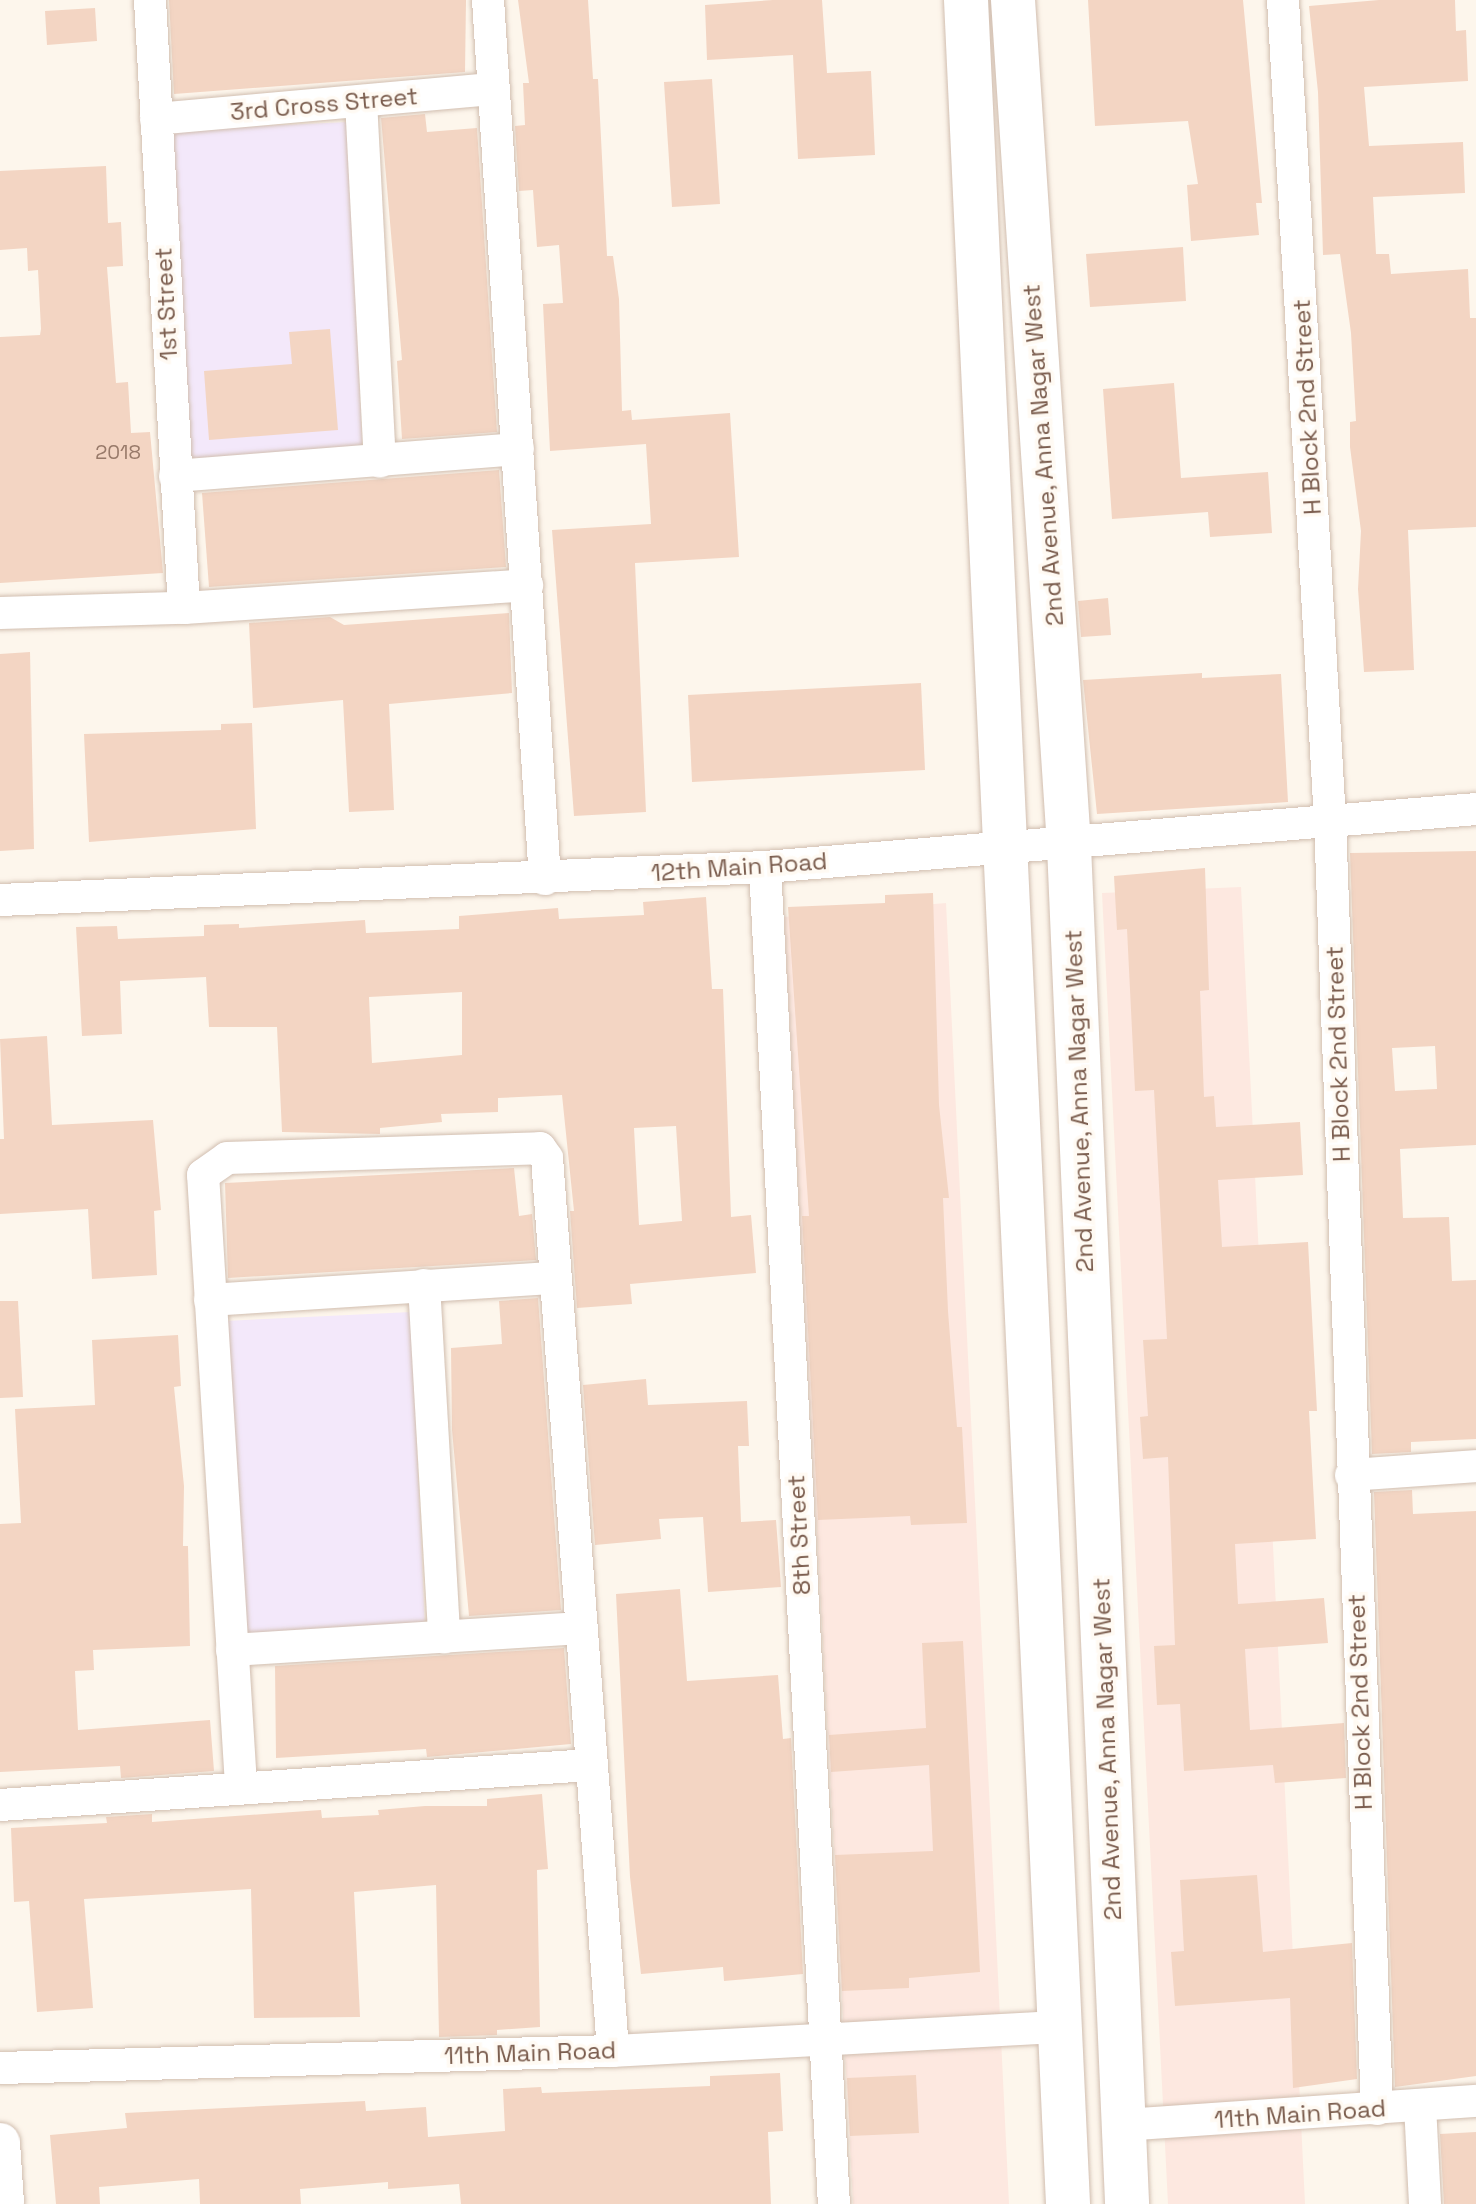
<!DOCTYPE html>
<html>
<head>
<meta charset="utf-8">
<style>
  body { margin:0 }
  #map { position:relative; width:1476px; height:2204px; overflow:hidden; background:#fdf6ec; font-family:"Space Grotesk",sans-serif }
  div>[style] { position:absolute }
  .commercial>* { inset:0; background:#fde8e0 }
  .education>* { inset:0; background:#f3e8fa }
  .building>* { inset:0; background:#f3d5c3 }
  .roads { filter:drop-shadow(0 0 2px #d1beb0) drop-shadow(0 0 2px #d1beb0) }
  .minor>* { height:32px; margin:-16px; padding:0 16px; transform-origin:16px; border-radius:16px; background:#fff }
  .tertiary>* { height:40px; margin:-20px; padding:0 20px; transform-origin:20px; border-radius:20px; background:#fff }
  .secondary>* { height:44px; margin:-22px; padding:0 22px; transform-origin:22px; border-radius:22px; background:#fff }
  span { translate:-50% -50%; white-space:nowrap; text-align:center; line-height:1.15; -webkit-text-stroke:7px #fffaf3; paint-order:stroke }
  .number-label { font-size:20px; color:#987a6a }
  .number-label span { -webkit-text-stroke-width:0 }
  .street-label { font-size:24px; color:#7a5c4d }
</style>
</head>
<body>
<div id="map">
  <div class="commercial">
    <i style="clip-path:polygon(1241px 887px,1305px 2204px,1168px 2204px,1102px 893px)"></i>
    <i style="clip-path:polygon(946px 903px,1009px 2204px,853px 2204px,784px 917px)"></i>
  </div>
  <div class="education">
    <i style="clip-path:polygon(348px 122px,363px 464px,187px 472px,171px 130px)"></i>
    <i style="clip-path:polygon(411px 1312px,426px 1652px,239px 1661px,224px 1321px)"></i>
  </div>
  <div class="building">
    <i style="clip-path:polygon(169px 0,466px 0,465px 72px,174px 94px)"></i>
    <i style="clip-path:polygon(518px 0,588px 0,593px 79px,598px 79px,607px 256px,613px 256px,619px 299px,622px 411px,631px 410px,632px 420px,730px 413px,739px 557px,635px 563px,646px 812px,574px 816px,552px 530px,651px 524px,646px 444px,550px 451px,543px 304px,563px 303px,559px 245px,537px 247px,533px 190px,519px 191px,515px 126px,525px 125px,523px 83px,529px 83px)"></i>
    <i style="clip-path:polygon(773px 0,822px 0,827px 73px,871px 71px,875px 155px,798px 159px,793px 55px,707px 60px,705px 5px)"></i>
    <i style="clip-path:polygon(1088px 0,1243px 0,1262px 203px,1256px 203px,1259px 235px,1191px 241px,1187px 185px,1198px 184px,1188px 121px,1095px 126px)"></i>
    <i style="clip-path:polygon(1379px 0,1455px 0,1456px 31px,1466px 30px,1468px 81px,1364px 87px,1369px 146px,1463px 142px,1465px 193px,1373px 197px,1376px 254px,1389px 254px,1391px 274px,1468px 269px,1470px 318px,1476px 318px,1476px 527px,1408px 530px,1414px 670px,1364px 672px,1358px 589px,1361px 531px,1350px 447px,1350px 422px,1356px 421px,1351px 333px,1340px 254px,1323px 255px,1318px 92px,1309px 6px)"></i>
    <i style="clip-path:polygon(95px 8px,97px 41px,47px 45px,45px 11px)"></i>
    <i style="clip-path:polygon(712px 79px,720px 204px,672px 207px,664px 82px)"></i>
    <i style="clip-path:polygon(425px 114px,427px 132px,477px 128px,497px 432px,402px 439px,397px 361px,402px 360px,381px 118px)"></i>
    <i style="clip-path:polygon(106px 166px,108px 223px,121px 222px,123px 266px,107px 267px,116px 383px,128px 382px,131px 433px,150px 432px,163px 573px,0 583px,0 337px,40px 335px,41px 329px,38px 270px,28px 271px,27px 248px,0 250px,0 171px)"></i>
    <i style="clip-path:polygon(1183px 247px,1186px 301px,1090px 307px,1086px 254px)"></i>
    <i style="clip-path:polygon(330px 329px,338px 430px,209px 440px,204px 371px,292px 364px,289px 332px)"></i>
    <i style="clip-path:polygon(1174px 383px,1181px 478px,1268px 472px,1272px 533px,1210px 537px,1208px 512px,1112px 519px,1103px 389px)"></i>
    <i style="clip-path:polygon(499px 470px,506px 567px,209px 587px,202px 493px)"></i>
    <i style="clip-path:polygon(1108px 598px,1111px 635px,1081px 637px,1078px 601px)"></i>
    <i style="clip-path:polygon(509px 613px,512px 693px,389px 704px,394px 810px,349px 812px,343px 700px,253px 708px,249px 623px,330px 617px,344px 625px)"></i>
    <i style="clip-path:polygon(30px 652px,34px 849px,0 851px,0 654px)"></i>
    <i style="clip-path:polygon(1202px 673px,1202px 678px,1281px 674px,1288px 802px,1097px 814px,1083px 680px)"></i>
    <i style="clip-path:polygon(921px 683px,925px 770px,692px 782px,688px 695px)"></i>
    <i style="clip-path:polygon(252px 723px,256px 829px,89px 842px,84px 734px,221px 730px,221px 724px)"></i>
    <i style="clip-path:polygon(evenodd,1476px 851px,1476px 1145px,1400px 1149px,1403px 1218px,1449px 1217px,1452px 1281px,1476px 1280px,1476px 1439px,1411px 1442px,1411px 1452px,1372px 1454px,1350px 853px,1476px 851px,1435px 1046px,1437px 1089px,1395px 1091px,1392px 1048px,1435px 1046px)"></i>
    <i style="clip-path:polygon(1205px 868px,1209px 990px,1200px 991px,1204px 1097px,1214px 1096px,1216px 1127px,1300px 1122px,1303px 1175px,1218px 1180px,1222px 1247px,1308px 1242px,1317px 1411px,1309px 1411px,1316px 1539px,1235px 1544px,1238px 1604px,1324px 1598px,1328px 1643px,1245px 1649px,1250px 1730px,1344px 1723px,1346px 1778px,1275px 1783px,1273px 1765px,1184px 1771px,1180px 1704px,1157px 1705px,1154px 1646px,1175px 1645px,1168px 1457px,1143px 1459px,1140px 1417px,1148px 1416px,1143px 1340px,1167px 1339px,1154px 1090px,1135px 1091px,1127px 929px,1117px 930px,1114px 876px)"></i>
    <i style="clip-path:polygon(933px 893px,939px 1105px,949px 1198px,943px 1198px,948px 1311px,957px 1427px,962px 1427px,967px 1523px,911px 1525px,910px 1516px,818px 1520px,802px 1216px,809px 1216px,788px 907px,885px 903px,885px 895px)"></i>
    <i style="clip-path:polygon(evenodd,706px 897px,712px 989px,723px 989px,731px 1217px,751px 1215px,756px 1273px,630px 1284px,632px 1304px,577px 1308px,570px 1211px,574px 1211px,562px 1095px,498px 1098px,498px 1112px,441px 1114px,442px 1122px,380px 1128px,380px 1134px,282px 1132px,277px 1027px,209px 1027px,206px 977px,120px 981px,122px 1034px,82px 1036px,76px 927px,117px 926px,118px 939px,204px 936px,204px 925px,239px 924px,239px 928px,365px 920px,366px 933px,459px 929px,459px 916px,558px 908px,559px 919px,644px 915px,643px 902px,706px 897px,462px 992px,462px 1055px,372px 1063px,369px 997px,462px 992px,706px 897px,676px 1126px,682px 1221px,639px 1225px,634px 1128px,676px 1126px)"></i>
    <i style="clip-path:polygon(47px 1036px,52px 1125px,153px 1120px,161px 1210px,154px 1211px,157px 1275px,92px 1279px,88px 1209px,0 1214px,0 1139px,4px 1139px,0 1039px)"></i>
    <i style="clip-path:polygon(514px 1168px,519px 1216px,532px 1214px,536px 1260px,228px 1278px,225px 1183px)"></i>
    <i style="clip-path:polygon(538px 1298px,561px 1610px,469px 1616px,452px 1430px,451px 1348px,502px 1344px,499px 1301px)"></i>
    <i style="clip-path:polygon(0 1301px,18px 1301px,23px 1397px,0 1398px)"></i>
    <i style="clip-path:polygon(178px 1335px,181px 1386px,174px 1387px,184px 1486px,183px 1546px,188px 1546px,190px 1646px,93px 1650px,94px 1670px,75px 1671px,78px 1730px,210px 1720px,214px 1771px,121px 1778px,120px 1766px,0 1772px,0 1524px,21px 1523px,15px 1409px,95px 1405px,92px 1340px)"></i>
    <i style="clip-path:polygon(646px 1379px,648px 1405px,747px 1401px,749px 1446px,738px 1446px,741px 1522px,776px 1520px,781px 1587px,708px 1592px,703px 1517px,659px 1519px,661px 1539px,595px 1545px,583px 1385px)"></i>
    <i style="clip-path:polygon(1412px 1490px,1413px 1514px,1476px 1511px,1476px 2076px,1395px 2087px,1374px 1492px)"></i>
    <i style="clip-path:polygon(680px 1589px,687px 1681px,778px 1675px,783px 1739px,791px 1738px,803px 1974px,724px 1981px,723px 1967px,641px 1974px,630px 1877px,616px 1594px)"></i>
    <i style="clip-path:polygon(963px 1641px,980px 1972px,909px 1978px,909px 1988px,842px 1991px,835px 1855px,933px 1851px,929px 1765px,831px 1772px,829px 1735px,926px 1728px,922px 1643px)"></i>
    <i style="clip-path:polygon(564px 1648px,571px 1744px,427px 1757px,426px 1749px,276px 1758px,275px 1666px)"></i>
    <i style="clip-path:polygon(542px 1794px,548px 1869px,537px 1870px,540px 2027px,497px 2030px,497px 2035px,439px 2037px,436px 1885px,354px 1892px,360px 2017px,254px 2018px,251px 1889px,84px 1899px,93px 2008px,37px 2012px,29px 1901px,14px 1902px,11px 1828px,107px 1823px,106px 1817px,152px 1814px,152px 1822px,321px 1810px,322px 1818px,379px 1815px,378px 1810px,425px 1806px,487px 1806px,487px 1799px)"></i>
    <i style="clip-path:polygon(1257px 1875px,1263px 1952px,1352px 1943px,1357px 2079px,1293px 2088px,1290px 1998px,1175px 2006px,1171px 1952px,1184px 1951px,1180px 1880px)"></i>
    <i style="clip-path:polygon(780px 2073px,783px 2131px,768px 2132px,771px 2204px,461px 2204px,459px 2184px,388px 2189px,388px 2182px,300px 2189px,301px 2204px,200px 2204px,199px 2179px,99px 2187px,100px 2204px,56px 2204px,50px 2135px,127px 2128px,125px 2113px,365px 2101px,366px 2111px,426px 2107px,428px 2137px,505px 2131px,503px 2089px,541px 2087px,542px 2093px,710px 2086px,710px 2076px)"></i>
    <i style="clip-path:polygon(916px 2075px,919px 2133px,850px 2136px,847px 2078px)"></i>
    <i style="clip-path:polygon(1476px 2132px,1476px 2204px,1444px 2204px,1440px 2134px)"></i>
  </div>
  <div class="roads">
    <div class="minor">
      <i style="left:150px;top:0;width:609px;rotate:86.8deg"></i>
      <i style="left:488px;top:0;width:881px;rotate:86.29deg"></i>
      <i style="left:1283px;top:0;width:822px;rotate:86.72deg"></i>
      <i style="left:1330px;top:821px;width:1289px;rotate:87.91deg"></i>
      <i style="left:361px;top:101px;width:361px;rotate:87deg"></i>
      <i style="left:156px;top:119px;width:338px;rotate:-5.1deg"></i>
      <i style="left:175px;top:476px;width:344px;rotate:-4.5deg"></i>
      <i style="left:0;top:613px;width:184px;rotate:-1.6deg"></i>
      <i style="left:184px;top:608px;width:344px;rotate:-3.8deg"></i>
      <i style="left:765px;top:867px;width:1339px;rotate:87.05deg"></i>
      <i style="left:0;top:900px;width:766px;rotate:-2.47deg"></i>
      <i style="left:765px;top:867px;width:713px;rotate:-4.66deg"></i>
      <i style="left:424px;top:1285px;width:353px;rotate:86.7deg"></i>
      <i style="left:210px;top:1300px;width:345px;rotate:-3.7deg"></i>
      <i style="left:1351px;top:1475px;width:125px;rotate:-4.1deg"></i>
      <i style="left:232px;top:1650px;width:350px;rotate:-3.6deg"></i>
      <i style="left:241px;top:1785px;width:611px;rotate:-93.56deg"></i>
      <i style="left:203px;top:1175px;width:29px;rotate:-35deg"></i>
      <i style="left:227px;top:1158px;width:313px;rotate:-1.8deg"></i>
      <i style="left:540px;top:1148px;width:12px;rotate:55deg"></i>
      <i style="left:547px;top:1158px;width:895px;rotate:85.77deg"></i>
      <i style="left:0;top:1805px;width:591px;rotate:-3.88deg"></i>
      <i style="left:0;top:2068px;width:613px;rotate:-1.59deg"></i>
      <i style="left:613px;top:2051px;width:447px;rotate:-3.1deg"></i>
      <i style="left:1420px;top:2105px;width:99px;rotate:87.1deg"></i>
      <i style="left:1123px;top:2125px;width:354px;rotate:-3.9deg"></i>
    </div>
    <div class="tertiary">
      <i style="left:0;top:2143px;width:61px;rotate:86.2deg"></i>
    </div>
    <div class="secondary">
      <i style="left:966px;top:0;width:2206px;rotate:87.35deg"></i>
      <i style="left:1013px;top:0;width:848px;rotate:86.21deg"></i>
      <i style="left:1069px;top:846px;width:1359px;rotate:87.55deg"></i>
    </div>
  </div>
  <div class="number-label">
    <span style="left:118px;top:452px">2018</span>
  </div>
  <div class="street-label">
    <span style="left:324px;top:104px;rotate:-5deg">3rd Cross Street</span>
    <span style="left:166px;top:304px;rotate:-93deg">1st Street</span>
    <span style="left:1307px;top:407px;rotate:-93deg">H Block 2nd Street</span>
    <span style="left:1043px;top:455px;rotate:-94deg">2nd Avenue, Anna Nagar West</span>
    <span style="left:739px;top:867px;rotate:-4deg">12th Main Road</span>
    <span style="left:1338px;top:1054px;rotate:-92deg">H Block 2nd Street</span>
    <span style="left:1079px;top:1101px;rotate:-92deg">2nd Avenue, Anna Nagar West</span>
    <span style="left:799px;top:1535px;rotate:-93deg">8th Street</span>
    <span style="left:1360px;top:1702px;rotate:-92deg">H Block 2nd Street</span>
    <span style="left:1107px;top:1749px;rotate:-92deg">2nd Avenue, Anna Nagar West</span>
    <span style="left:530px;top:2053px;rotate:-2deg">11th Main Road</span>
    <span style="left:1300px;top:2114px;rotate:-4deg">11th Main Road</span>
  </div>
</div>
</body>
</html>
